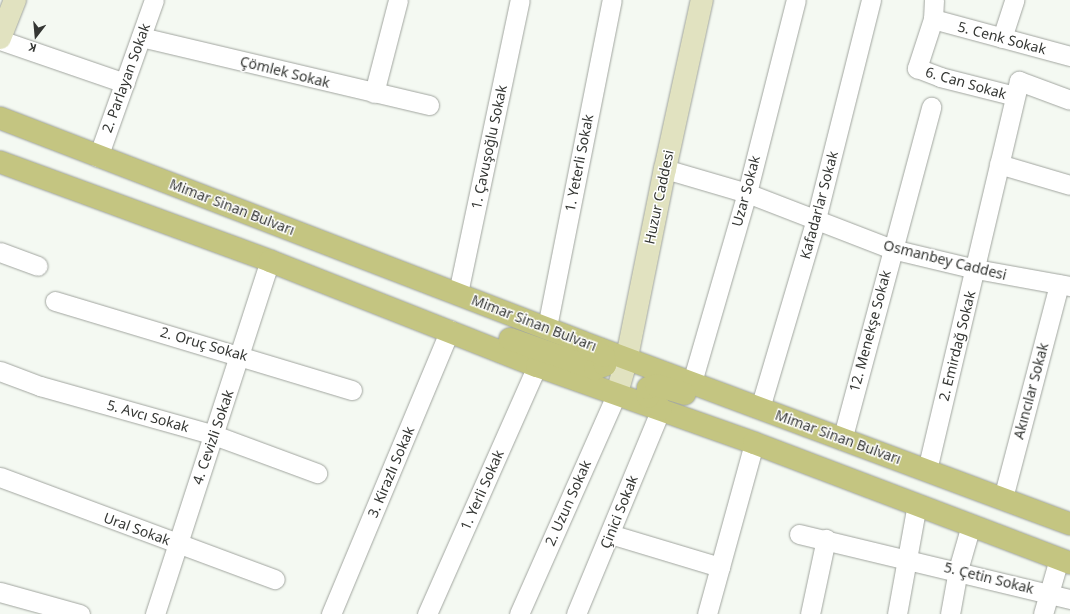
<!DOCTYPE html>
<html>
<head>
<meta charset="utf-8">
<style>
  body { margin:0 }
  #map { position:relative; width:1070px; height:614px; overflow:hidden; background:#f4f9f2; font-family:"Noto Sans",sans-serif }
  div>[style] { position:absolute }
  .roads { filter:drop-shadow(0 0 1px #a1a59f) drop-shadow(0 0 1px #a1a59f) }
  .street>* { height:19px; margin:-9.5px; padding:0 9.5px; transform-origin:9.5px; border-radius:9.5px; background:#fff }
  .secondary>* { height:22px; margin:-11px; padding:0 11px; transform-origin:11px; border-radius:11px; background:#e1e2c0 }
  .primary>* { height:22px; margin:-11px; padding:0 11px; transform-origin:11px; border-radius:11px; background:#c4c581 }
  span { translate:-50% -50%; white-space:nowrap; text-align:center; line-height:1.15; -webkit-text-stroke:3px #fff; paint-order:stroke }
  .street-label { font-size:14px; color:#343633 }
  .north { position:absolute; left:16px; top:16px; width:40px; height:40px; -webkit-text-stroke:3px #fff; paint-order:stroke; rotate:196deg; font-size:11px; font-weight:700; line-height:16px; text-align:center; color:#343633 }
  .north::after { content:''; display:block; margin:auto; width:14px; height:18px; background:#343633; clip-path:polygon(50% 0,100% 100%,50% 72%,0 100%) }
</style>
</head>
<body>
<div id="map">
  <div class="roads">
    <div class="street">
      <i style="left:934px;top:0;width:19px;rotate:93deg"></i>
      <i style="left:933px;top:19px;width:52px;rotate:108.1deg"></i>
      <i style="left:917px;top:68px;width:25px;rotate:21deg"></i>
      <i style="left:940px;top:77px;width:77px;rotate:14.2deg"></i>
      <i style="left:933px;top:19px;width:142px;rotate:15.1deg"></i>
      <i style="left:141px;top:37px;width:296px;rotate:13.3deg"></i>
      <i style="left:1002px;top:38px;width:40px;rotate:-72deg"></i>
      <i style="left:0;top:40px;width:132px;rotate:19deg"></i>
      <i style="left:374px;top:93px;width:96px;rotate:-75.5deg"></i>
      <i style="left:98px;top:157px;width:167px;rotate:-70.4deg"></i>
      <i style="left:999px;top:164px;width:74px;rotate:16.5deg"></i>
      <i style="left:665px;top:169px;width:85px;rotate:16.3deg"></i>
      <i style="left:747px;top:193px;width:155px;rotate:21.1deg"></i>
      <i style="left:892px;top:249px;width:86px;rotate:13.4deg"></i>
      <i style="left:976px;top:269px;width:96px;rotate:10.3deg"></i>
      <i style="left:0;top:252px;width:40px;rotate:20.2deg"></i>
      <i style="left:458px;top:293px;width:299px;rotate:-78.1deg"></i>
      <i style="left:55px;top:301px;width:310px;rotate:16.7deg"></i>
      <i style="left:547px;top:327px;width:333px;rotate:-78.8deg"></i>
      <i style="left:0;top:371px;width:43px;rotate:20.6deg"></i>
      <i style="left:40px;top:386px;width:181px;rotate:15.7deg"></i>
      <i style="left:214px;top:435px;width:110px;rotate:20.3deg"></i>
      <i style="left:692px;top:382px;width:197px;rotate:-73.8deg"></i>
      <i style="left:747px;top:193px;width:199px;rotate:-75.8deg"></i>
      <i style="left:760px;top:408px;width:197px;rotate:-73.5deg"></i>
      <i style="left:816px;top:219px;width:226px;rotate:-75.9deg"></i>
      <i style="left:842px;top:440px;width:345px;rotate:-75deg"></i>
      <i style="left:927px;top:470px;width:400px;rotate:-76.7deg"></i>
      <i style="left:1019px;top:81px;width:54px;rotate:20.4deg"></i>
      <i style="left:0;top:477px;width:293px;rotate:20.4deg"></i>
      <i style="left:1003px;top:498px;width:221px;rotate:-75.3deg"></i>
      <i style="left:610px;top:534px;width:115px;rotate:16.7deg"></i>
      <i style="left:799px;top:534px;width:279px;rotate:13.5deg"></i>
      <i style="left:0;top:592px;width:83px;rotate:15.4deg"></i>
      <i style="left:155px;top:614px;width:371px;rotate:-72deg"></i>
      <i style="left:331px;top:614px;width:308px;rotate:-67.3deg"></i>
      <i style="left:427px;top:614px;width:271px;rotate:-66.1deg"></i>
      <i style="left:519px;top:614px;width:242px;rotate:-66.1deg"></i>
      <i style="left:576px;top:614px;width:222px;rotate:-67.5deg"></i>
      <i style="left:707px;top:614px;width:177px;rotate:-74.6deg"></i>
      <i style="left:810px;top:614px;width:77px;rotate:-78deg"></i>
      <i style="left:897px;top:614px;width:112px;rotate:-79.7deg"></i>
      <i style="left:950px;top:614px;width:45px;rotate:-79.7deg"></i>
      <i style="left:958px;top:570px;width:47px;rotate:-73.9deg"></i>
      <i style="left:1043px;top:614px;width:57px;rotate:-73.8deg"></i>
    </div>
    <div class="secondary">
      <i style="left:0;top:38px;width:41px;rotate:-68.5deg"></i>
      <i style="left:617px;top:393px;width:37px;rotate:-74deg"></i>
      <i style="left:627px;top:357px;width:192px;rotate:-78.6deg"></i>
      <i style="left:665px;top:169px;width:173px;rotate:-77.7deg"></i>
    </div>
    <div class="primary">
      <i style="left:0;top:118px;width:624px;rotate:21.05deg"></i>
      <i style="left:582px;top:342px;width:521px;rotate:20.45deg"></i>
      <i style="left:0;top:162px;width:288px;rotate:20.1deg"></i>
      <i style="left:270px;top:261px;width:287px;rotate:21.5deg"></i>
      <i style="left:537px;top:366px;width:230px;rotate:19.5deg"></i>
      <i style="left:754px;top:443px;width:338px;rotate:20.8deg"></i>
      <i style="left:510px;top:339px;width:90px;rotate:19.4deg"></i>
      <i style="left:595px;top:369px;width:11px;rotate:-22deg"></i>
      <i style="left:605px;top:365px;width:9px;rotate:-96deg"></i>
      <i style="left:604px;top:356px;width:19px;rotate:-148deg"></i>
      <i style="left:661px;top:409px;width:18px;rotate:-137deg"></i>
      <i style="left:648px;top:397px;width:9px;rotate:-90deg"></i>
      <i style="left:648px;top:388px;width:9px;rotate:-21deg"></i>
      <i style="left:656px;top:385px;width:30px;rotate:17deg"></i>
    </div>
  </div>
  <div class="street-label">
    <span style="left:1002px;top:38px;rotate:15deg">5. Cenk Sokak</span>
    <span style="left:285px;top:72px;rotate:14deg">Çömlek Sokak</span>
    <span style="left:126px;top:78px;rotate:-70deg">2. Parlayan Sokak</span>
    <span style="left:966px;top:83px;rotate:16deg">6. Can Sokak</span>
    <span style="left:489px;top:147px;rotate:-78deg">1. Çavuşoğlu Sokak</span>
    <span style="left:579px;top:163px;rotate:-79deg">1. Yeterli Sokak</span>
    <span style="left:746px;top:191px;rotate:-75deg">Uzar Sokak</span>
    <span style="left:659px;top:197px;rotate:-78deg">Huzur Caddesi</span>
    <span style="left:819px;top:205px;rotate:-75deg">Kafadarlar Sokak</span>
    <span style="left:232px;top:207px;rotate:21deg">Mimar Sinan Bulvarı</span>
    <span style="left:945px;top:260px;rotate:14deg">Osmanbey Caddesi</span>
    <span style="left:534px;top:323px;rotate:21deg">Mimar Sinan Bulvarı</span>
    <span style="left:870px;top:331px;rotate:-75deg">12. Menekşe Sokak</span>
    <span style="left:204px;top:344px;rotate:16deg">2. Oruç Sokak</span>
    <span style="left:957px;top:346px;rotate:-76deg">2. Emirdağ Sokak</span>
    <span style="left:1031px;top:391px;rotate:-75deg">Akıncılar Sokak</span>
    <span style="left:148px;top:416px;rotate:16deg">5. Avcı Sokak</span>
    <span style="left:213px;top:437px;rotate:-71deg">4. Cevizli Sokak</span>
    <span style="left:838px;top:437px;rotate:20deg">Mimar Sinan Bulvarı</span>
    <span style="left:391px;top:472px;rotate:-67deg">3. Kirazlı Sokak</span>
    <span style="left:482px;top:490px;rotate:-66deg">1. Yerli Sokak</span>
    <span style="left:568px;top:503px;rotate:-66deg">2. Uzun Sokak</span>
    <span style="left:619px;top:512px;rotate:-68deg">Çinici Sokak</span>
    <span style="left:137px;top:529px;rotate:20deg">Ural Sokak</span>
    <span style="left:989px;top:578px;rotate:14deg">5. Çetin Sokak</span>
  </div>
  <div class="north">K</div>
</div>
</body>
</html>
